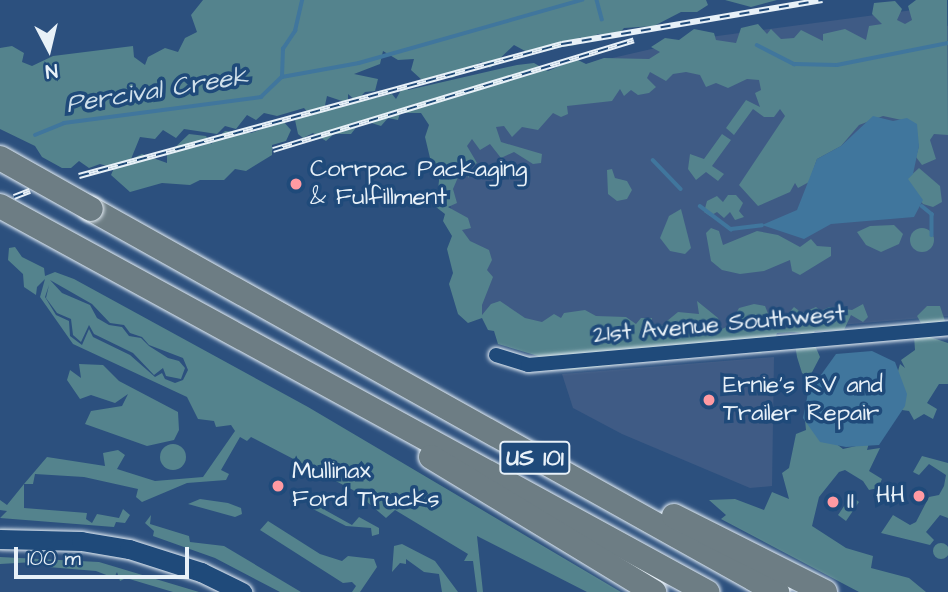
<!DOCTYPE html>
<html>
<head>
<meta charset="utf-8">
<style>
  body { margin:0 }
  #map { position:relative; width:948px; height:592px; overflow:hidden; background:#2c507e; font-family:"Architects Daughter",sans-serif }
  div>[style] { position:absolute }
  .built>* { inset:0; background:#3f5b85 }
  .green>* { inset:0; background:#54838d }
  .round { border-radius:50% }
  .water>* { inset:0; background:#40769d }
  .stream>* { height:3.5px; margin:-1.75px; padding:0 1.75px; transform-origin:1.75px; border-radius:1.75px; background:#40769d }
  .roads { filter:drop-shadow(0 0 2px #e8f1f8) drop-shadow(0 0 2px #e8f1f8) }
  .street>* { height:14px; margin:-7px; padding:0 7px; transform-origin:7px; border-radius:7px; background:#1f4a7a }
  .secondary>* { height:19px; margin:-9.5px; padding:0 9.5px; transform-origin:9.5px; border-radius:9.5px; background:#1f4a7a }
  .highway>* { height:24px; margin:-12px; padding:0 12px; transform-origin:12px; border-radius:12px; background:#6d7d84 }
  .rail>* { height:6px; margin-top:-3px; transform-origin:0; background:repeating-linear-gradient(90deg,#1f4a7a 0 10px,#e8f1f8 0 20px); box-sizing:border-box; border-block:2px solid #e8f1f8 }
  .bridges { filter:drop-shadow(0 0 2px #e8f1f8) drop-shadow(0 0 2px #e8f1f8) }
  .highway-bridge>* { height:24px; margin:-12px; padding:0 12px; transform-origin:12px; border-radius:12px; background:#6d7d84 }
  .dots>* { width:19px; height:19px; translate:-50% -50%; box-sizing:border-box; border:4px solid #1f4a7a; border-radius:50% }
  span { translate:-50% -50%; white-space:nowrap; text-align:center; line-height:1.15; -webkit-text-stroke:7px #1f4a7a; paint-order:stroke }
  .shield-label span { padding:2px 5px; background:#1f4a7a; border:2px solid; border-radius:5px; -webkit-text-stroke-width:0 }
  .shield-label { font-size:23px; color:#e8f1f8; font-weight:700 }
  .poi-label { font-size:24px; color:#e8f1f8 }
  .left { translate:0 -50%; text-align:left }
  .right { translate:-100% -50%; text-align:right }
  .street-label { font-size:24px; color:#e8f1f8 }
  .water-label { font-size:26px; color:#cfdfea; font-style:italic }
  .north { position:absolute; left:14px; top:14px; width:70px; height:70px; -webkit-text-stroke:5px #1f4a7a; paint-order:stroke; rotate:173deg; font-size:19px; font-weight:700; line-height:28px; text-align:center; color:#e8f1f8 }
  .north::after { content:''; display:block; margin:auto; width:24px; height:32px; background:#e8f1f8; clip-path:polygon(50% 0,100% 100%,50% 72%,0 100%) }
  .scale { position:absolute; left:14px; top:547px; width:175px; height:32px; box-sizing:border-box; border:4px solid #e8f1f8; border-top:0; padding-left:9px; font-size:21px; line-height:24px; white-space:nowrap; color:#e8f1f8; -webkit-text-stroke:5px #1f4a7a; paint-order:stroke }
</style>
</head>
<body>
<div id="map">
  <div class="built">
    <i style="clip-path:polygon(913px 10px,948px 26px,948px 316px,542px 350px,467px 306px,434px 108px,508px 82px,695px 39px)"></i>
    <i style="clip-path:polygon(774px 357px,772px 486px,750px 488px,622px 434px,573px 408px,562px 374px)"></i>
  </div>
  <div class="green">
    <i style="clip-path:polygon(203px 0,706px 0,708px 5px,697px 12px,681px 12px,654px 26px,624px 28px,615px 38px,598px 34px,587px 42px,580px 37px,576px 45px,527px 52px,514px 45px,490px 68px,481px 62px,452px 78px,441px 74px,423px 81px,411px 70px,414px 59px,398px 60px,383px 51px,380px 64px,354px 74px,378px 79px,375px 91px,365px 92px,356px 101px,348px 94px,348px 103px,327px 96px,324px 110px,392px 94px,396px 99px,405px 83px,408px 90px,517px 65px,534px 63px,548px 71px,576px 59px,586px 64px,604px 58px,649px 59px,660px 52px,651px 47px,665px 38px,679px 40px,694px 29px,714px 33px,716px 40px,736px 43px,741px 28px,758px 24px,767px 34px,771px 29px,781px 39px,794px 38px,801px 30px,823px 41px,823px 34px,845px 29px,866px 40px,869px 26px,882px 24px,872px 14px,874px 3px,895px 1px,902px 9px,897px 20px,905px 24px,912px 20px,908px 6px,916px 0,947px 0,948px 135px,934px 134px,930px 140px,936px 159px,922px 165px,916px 157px,919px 146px,911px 122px,883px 116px,859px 125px,841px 146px,817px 159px,809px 182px,798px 188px,795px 183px,790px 192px,758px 206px,739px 185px,785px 116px,780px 109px,774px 117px,764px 117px,753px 109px,734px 135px,726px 128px,746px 100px,760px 107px,755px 93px,761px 90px,759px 80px,747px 79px,728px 88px,716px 83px,706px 87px,700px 75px,686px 72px,673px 74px,666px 81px,650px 72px,647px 78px,656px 87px,649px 93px,638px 95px,631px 90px,624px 96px,620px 89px,612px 101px,567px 106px,568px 114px,561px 117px,553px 113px,538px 130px,522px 127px,512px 137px,504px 126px,496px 127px,501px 142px,542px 154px,541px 163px,533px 164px,514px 152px,501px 158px,490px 144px,480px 150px,472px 139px,467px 146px,477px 163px,470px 167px,469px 178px,464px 171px,459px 175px,453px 189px,457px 203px,448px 207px,468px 218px,471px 228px,462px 230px,470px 241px,489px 250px,492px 260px,487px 270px,493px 277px,482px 305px,482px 315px,491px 304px,500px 301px,525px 318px,542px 322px,554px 314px,561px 318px,564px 313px,585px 310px,596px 316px,626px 317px,636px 324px,641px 318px,652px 318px,652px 326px,668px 325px,667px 321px,678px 312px,699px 314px,697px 301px,718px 318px,722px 329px,737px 322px,733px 319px,739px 308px,754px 304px,765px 306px,773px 326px,784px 329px,793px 324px,802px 326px,799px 319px,786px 316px,794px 307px,802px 313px,816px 307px,821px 311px,829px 307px,852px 310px,863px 304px,868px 317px,863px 322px,851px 315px,844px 330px,815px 331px,811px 336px,820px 357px,809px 378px,802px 373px,797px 357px,795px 344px,801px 333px,794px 332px,777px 333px,771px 349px,760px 353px,746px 350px,570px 370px,551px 368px,538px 356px,498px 344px,494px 331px,488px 330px,482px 318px,468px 323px,458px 314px,449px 284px,453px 273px,447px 249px,452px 236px,443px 221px,445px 214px,436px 207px,440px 172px,430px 158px,425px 137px,429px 125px,421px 113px,400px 113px,398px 120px,388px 118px,381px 126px,362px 120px,351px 134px,334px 134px,326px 141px,313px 133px,303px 138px,298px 134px,295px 120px,309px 114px,304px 108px,277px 116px,264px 113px,256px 120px,247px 115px,236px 129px,225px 126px,217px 134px,184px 129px,176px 138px,163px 130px,155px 139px,140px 137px,131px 159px,123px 163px,142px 154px,167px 163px,167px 155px,189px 134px,206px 136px,211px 144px,225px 131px,251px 133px,283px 121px,291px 130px,286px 141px,272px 145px,272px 155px,246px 171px,235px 169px,224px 180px,200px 180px,190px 185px,162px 183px,130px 192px,111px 175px,114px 168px,100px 164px,89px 168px,79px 161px,71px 168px,62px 168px,42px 157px,35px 146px,0 129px,0 48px,12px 46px,24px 53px,22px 62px,32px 66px,53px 56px,133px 46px,134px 57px,145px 65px,148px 57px,165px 48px,178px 52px,185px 38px,197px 32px,191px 15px)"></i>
    <i style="clip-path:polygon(725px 0,777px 0,751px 7px)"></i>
    <i style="clip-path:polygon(722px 134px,731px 140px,712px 166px,724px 174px,718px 181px,706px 172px,696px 180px,688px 169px,690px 154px,704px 159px)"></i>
    <i style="clip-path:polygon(919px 168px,940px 186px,942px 202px,933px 207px,923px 204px,913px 190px,907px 179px)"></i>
    <i style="clip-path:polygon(612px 169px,615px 178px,627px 181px,632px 190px,627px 199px,617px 201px,608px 194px,607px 170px)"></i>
    <i style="clip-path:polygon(728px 195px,736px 195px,743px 203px,739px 211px,744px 217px,735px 220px,730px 212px,724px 218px,717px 212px,710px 216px,704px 212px,707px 201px,717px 196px,723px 202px)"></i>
    <i style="clip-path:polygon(681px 209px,691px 248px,685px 254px,670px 251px,660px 238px,669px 216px)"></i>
    <i style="clip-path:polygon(894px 225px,903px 234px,899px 244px,881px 252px,866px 245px,857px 232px,870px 226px)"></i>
    <i style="clip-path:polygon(711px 228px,719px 231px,723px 245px,757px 231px,778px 235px,800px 247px,811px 239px,817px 246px,831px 247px,831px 256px,800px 275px,792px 271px,790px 260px,764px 271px,740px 274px,722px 270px,711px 261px,706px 233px)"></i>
    <i class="round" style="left:910px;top:228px;width:24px;height:24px"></i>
    <i style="clip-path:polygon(evenodd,15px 247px,22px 257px,44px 268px,45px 276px,55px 272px,74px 279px,308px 407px,621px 592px,587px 592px,477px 536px,483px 592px,477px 592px,473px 561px,464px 561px,468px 554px,395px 510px,386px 518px,353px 490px,251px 437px,247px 441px,240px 437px,221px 470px,229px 474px,226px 480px,187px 483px,142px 502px,136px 497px,138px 489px,84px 477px,35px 474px,33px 484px,24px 484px,24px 508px,87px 513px,86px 519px,92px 523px,97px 514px,119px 518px,123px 509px,130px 515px,125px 523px,116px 522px,114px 527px,0 518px,7px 511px,0 510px,0 500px,7px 505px,24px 484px,47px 457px,105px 466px,103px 453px,118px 450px,125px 455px,117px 469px,155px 481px,203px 477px,235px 431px,231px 425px,216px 427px,214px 421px,198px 419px,187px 397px,73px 344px,40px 297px,45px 279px,37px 287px,36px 295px,24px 287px,23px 274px,8px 260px,9px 248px,15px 247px,50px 280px,92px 304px,110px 323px,124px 325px,130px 333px,142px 337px,149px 345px,183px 358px,188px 370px,183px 380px,175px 383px,165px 379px,162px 373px,155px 377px,130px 355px,93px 337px,89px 329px,82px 345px,70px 336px,69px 321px,56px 315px,45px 297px,49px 285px,46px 298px,57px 313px,71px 319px,73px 335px,81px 342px,89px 325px,94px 334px,133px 353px,154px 375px,163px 368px,166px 376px,181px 379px,185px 368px,179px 361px,168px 358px,149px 346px,141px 338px,129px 336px,122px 327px,109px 325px,97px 318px,90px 305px,62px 293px,50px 280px)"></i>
    <i style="clip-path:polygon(927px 306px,940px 306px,945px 321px,930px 337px,948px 343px,948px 384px,939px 384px,927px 403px,937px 409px,933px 419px,924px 414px,914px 420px,909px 411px,895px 409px,898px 371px,900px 364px,905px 368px,901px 360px,915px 350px,914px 336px,922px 325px,917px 316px)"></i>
    <i style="clip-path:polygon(79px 364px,103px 365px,119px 381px,178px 412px,179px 430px,174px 440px,147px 446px,85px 424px,91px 411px,122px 406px,128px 394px,115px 403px,91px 395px,80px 399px,67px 380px,70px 370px,81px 378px)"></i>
    <i style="clip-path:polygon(805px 420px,843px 449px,869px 443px,867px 450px,880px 448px,869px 471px,882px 479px,878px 488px,869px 490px,863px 481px,845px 470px,839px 472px,819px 497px,812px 526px,846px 548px,873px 556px,871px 568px,909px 578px,926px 592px,859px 592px,721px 519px,726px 515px,709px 500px,735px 499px,764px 510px,772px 492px,789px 499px,782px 473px,789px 468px,796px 434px,806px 430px)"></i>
    <i class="round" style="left:160px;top:444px;width:26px;height:26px"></i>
    <i style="clip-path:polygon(922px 456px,948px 463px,948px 518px,940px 515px,926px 532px,934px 540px,930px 545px,881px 533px,893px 515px,910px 525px,916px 522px,929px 497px,939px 495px,944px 486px,946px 475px,929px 464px,919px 475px,913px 472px)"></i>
    <i style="clip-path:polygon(851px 496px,859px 502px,846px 521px,838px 515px)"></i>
    <i style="clip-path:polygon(200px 499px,228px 503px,241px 508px,242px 514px,235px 517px,188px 504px)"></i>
    <i style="clip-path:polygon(328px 499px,325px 510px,352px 525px,359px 517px,379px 528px,379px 534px,372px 536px,371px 528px,346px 526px,311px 508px,315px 501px,324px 506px)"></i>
    <i style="clip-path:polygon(151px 515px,150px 524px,189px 536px,190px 542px,224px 546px,301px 592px,280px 592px,215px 558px,153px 536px,154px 531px,145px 523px)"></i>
    <i style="clip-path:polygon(268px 521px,320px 554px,342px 561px,348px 556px,374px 559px,377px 567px,360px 592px,352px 592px,356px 586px,352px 582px,343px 583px,260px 530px)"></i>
    <i class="round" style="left:933px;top:543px;width:16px;height:16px"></i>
    <i style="clip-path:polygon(402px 544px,435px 561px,458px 592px,442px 592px,439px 574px,424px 572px,406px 559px,406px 564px,400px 563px,392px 572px,394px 546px)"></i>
    <i style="clip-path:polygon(0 557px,99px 562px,199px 592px,173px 592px,126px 578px,120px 581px,117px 572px,114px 578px,96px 571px,48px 567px,51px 561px,0 564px)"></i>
  </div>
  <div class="water">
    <i style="clip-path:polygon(873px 116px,893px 121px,907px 118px,917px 124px,919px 146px,913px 174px,908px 179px,923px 200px,914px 217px,831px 224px,804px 239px,762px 225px,797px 210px,817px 159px,841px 146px)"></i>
    <i style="clip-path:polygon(872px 351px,895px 362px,907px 394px,905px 406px,879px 445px,846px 447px,820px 442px,803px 418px,808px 393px,836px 354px)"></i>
  </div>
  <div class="stream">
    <i style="left:597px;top:0;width:20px;rotate:75deg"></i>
    <i style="left:757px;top:45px;width:42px;rotate:27.2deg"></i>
    <i style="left:794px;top:64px;width:43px;rotate:1.3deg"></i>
    <i style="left:837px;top:65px;width:113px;rotate:-11.2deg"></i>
    <i style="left:282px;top:77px;width:78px;rotate:-10.3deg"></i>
    <i style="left:359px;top:63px;width:232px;rotate:-15.8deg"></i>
    <i style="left:35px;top:135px;width:31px;rotate:-22deg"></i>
    <i style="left:64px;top:123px;width:199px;rotate:-7.5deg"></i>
    <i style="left:261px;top:97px;width:29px;rotate:-44deg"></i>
    <i style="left:282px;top:77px;width:28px;rotate:-88deg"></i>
    <i style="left:283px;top:49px;width:22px;rotate:-56deg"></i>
    <i style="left:295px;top:31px;width:32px;rotate:-77deg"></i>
    <i style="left:653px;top:160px;width:40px;rotate:46deg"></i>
    <i style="left:700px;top:206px;width:39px;rotate:37deg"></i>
    <i style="left:731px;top:229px;width:31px;rotate:-7deg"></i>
    <i style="left:922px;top:206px;width:13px;rotate:39deg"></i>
    <i style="left:932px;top:214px;width:21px;rotate:90deg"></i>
  </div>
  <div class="roads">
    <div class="street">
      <i style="left:496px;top:355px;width:34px;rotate:17deg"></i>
      <i style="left:528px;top:365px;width:422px;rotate:-5deg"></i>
    </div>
    <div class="secondary">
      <i style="left:0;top:539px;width:81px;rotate:1.4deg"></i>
      <i style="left:81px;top:541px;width:49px;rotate:9.5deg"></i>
      <i style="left:129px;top:549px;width:76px;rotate:17.7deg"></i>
      <i style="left:201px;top:572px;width:46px;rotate:26deg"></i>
    </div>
    <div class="highway">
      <i style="left:0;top:206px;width:806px;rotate:28.63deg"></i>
      <i style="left:91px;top:209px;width:786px;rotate:29.18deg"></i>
      <i style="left:431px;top:457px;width:261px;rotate:31.2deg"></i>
      <i style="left:674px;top:516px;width:169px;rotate:26.7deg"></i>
    </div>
  </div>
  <div class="rail">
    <i style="left:273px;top:150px;width:377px;rotate:-16.9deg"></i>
    <i style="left:79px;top:176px;width:501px;rotate:-15.29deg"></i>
    <i style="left:562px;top:44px;width:264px;rotate:-9.6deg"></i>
    <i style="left:14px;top:197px;width:17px;rotate:-21deg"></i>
  </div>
  <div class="bridges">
    <div class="highway-bridge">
      <i style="left:0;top:158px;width:104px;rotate:29.3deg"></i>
    </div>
  </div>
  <div class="dots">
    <i style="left:296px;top:184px;background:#ff9aa2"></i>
    <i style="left:709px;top:400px;background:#ff9aa2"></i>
    <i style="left:278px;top:486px;background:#ff9aa2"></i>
    <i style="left:919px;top:496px;background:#ff9aa2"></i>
    <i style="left:833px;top:502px;background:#ff9aa2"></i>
  </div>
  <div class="shield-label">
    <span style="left:535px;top:458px">US 101</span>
  </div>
  <div class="poi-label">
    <span class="left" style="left:310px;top:184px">Corrpac Packaging<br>&amp; Fulfillment</span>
    <span class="left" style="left:723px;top:400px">Ernie's RV and<br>Trailer Repair</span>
    <span class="left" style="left:292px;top:486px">Mullinax<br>Ford Trucks</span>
    <span class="right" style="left:905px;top:496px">HH</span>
    <span class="left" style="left:847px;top:502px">II</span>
  </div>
  <div class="street-label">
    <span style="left:719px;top:325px;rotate:-5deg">21st Avenue Southwest</span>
  </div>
  <div class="water-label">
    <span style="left:157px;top:91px;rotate:-9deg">Percival Creek</span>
  </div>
  <div class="north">N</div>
  <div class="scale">100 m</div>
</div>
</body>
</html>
